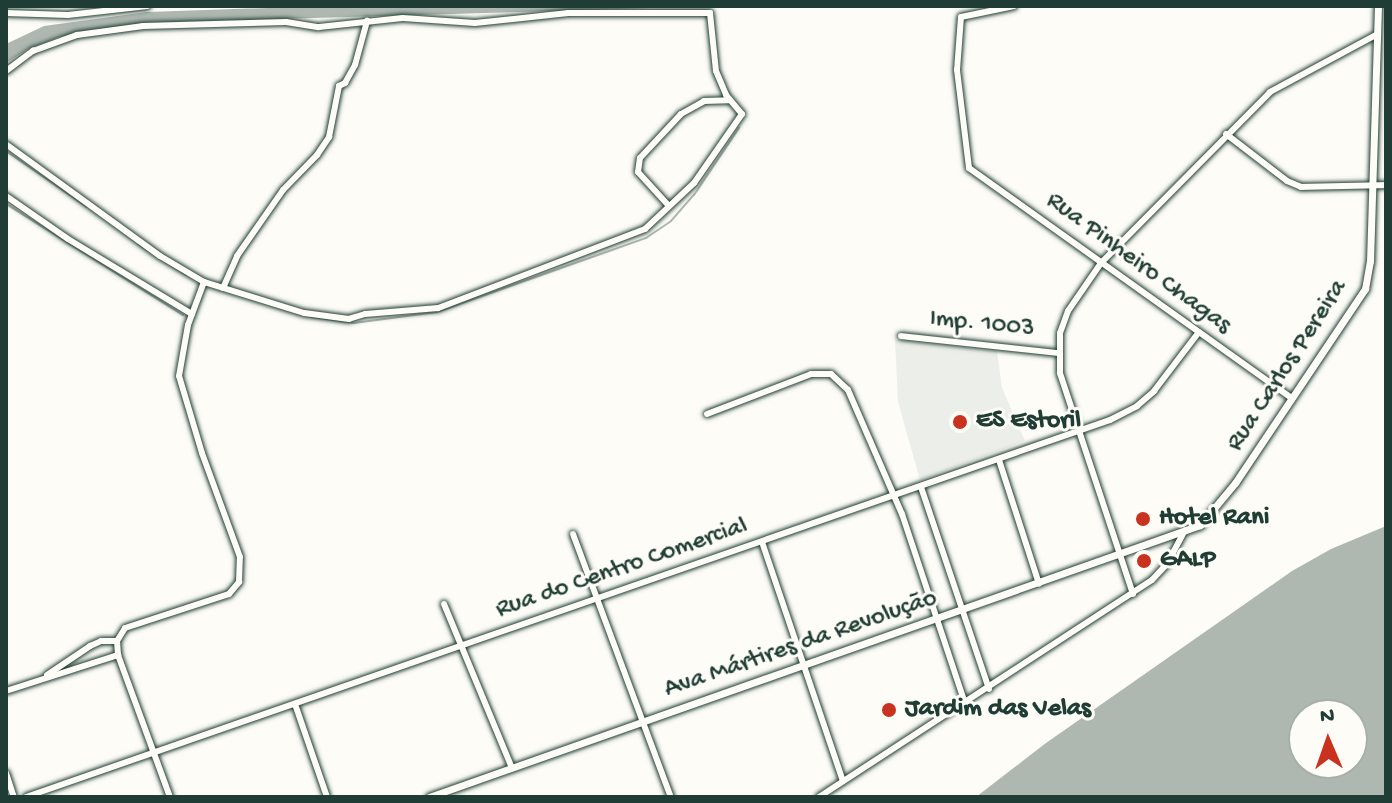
<!DOCTYPE html>
<html>
<head>
<meta charset="utf-8">
<style>
  body { margin:0 }
  #map { position:relative; width:1392px; height:803px; overflow:hidden; background:#fdfcf7; font-family:"Gochi Hand",sans-serif }
  div>[style] { position:absolute }
  .built>* { inset:0; background:#eceee9 }
  .water>* { inset:0; background:#aeb8b1 }
  .stream>* { height:2px; margin:-1px; padding:0 1px; transform-origin:1px; border-radius:1px; background:#aeb8b1 }
  .roads { filter:drop-shadow(0 0 2px #1f3d34) drop-shadow(0 0 2px #1f3d34) }
  .minor>* { height:6px; margin:-3px; padding:0 3px; transform-origin:3px; border-radius:3px; background:#fdfcf7 }
  .tertiary>* { height:7px; margin:-3.5px; padding:0 3.5px; transform-origin:3.5px; border-radius:3.5px; background:#fdfcf7 }
  .dots>* { width:22px; height:22px; translate:-50% -50%; box-sizing:border-box; border:4px solid #fdfcf7; border-radius:50% }
  span { translate:-50% -50%; white-space:nowrap; text-align:center; line-height:1.15; -webkit-text-stroke:6px #fdfcf7; paint-order:stroke }
  .street-label { font-size:26px; color:#1f3d34 }
  .poi-label { font-size:26px; color:#1f3d34; font-weight:700 }
  .left { translate:0 -50%; text-align:left }
  .frame { position:absolute; inset:0; border:8px solid #1f3d34; pointer-events:none }
  .north { position:absolute; left:1288px; top:699px; width:80px; height:80px; box-sizing:border-box; background:#fdfcf7; border:2px solid #a4b0a9; border-radius:50%; rotate:358deg; font-size:22px; font-weight:700; line-height:32px; text-align:center; color:#1f3d34 }
  .north::after { content:''; display:block; margin:auto; width:28px; height:36px; background:#c8321e; clip-path:polygon(50% 0,100% 100%,50% 72%,0 100%) }
</style>
</head>
<body>
<div id="map">
  <div class="built">
    <i style="clip-path:polygon(895px 340px,997px 351px,1002px 388px,1025px 441px,920px 480px,898px 402px)"></i>
  </div>
  <div class="water">
    <i style="clip-path:polygon(326px 6px,719px 6px,142px 23px,59px 37px,28px 49px,6px 63px,6px 44px,44px 26px,147px 12px)"></i>
    <i style="clip-path:polygon(evenodd,1386px 526px,1386px 797px,976px 797px,1046px 743px,1292px 571px,1331px 549px,1386px 526px,1352px 715px,1352px 763px,1304px 763px,1304px 715px,1352px 715px)"></i>
  </div>
  <div class="stream">
    <i style="left:6px;top:151px;width:98px;rotate:34.7deg"></i>
    <i style="left:6px;top:204px;width:209px;rotate:32.1deg"></i>
    <i style="left:138px;top:244px;width:57px;rotate:32.9deg"></i>
    <i style="left:311px;top:317px;width:43px;rotate:7.9deg"></i>
    <i style="left:354px;top:323px;width:84px;rotate:-7.5deg"></i>
    <i style="left:437px;top:312px;width:222px;rotate:-19.5deg"></i>
    <i style="left:646px;top:238px;width:30px;rotate:-34deg"></i>
    <i style="left:671px;top:221px;width:35px;rotate:-49deg"></i>
    <i style="left:694px;top:195px;width:81px;rotate:-56.1deg"></i>
  </div>
  <div class="roads">
    <div class="minor">
      <i style="left:1014px;top:6px;width:54px;rotate:168.3deg"></i>
      <i style="left:961px;top:17px;width:53px;rotate:94.3deg"></i>
      <i style="left:957px;top:70px;width:99px;rotate:83deg"></i>
      <i style="left:969px;top:168px;width:394px;rotate:35.5deg"></i>
      <i style="left:6px;top:13px;width:62px;rotate:1.8deg"></i>
      <i style="left:68px;top:15px;width:80px;rotate:-6.5deg"></i>
      <i style="left:6px;top:71px;width:34px;rotate:-37deg"></i>
      <i style="left:33px;top:51px;width:47px;rotate:-20deg"></i>
      <i style="left:77px;top:35px;width:67px;rotate:-7.8deg"></i>
      <i style="left:143px;top:26px;width:143px;rotate:-1.6deg"></i>
      <i style="left:286px;top:22px;width:33px;rotate:9deg"></i>
      <i style="left:319px;top:27px;width:84px;rotate:-6.1deg"></i>
      <i style="left:403px;top:18px;width:72px;rotate:4deg"></i>
      <i style="left:475px;top:23px;width:94px;rotate:-6.1deg"></i>
      <i style="left:568px;top:13px;width:142px"></i>
      <i style="left:710px;top:13px;width:58px;rotate:84.1deg"></i>
      <i style="left:716px;top:71px;width:26px;rotate:67deg"></i>
      <i style="left:726px;top:95px;width:25px;rotate:50deg"></i>
      <i style="left:742px;top:114px;width:84px;rotate:124.8deg"></i>
      <i style="left:694px;top:183px;width:67px;rotate:136.8deg"></i>
      <i style="left:645px;top:229px;width:222px;rotate:159.1deg"></i>
      <i style="left:438px;top:308px;width:73px;rotate:175.3deg"></i>
      <i style="left:365px;top:314px;width:17px;rotate:163deg"></i>
      <i style="left:349px;top:319px;width:45px;rotate:-172.4deg"></i>
      <i style="left:304px;top:313px;width:105px;rotate:-162.8deg"></i>
      <i style="left:204px;top:282px;width:51px;rotate:-149.4deg"></i>
      <i style="left:160px;top:256px;width:190px;rotate:-144deg"></i>
      <i style="left:1226px;top:134px;width:77px;rotate:37.6deg"></i>
      <i style="left:1287px;top:181px;width:15px;rotate:23deg"></i>
      <i style="left:1301px;top:187px;width:85px;rotate:-1.3deg"></i>
      <i style="left:6px;top:196px;width:75px;rotate:34.7deg"></i>
      <i style="left:68px;top:239px;width:145px;rotate:31.2deg"></i>
      <i style="left:669px;top:206px;width:46px;rotate:-132.4deg"></i>
      <i style="left:638px;top:172px;width:14px;rotate:-82deg"></i>
      <i style="left:640px;top:158px;width:60px;rotate:-47deg"></i>
      <i style="left:681px;top:114px;width:26px;rotate:-29deg"></i>
      <i style="left:704px;top:101px;width:25px;rotate:-2deg"></i>
      <i style="left:223px;top:288px;width:35px;rotate:-66deg"></i>
      <i style="left:237px;top:256px;width:80px;rotate:-55.1deg"></i>
      <i style="left:283px;top:190px;width:49px;rotate:-45.8deg"></i>
      <i style="left:317px;top:155px;width:22px;rotate:-56deg"></i>
      <i style="left:329px;top:137px;width:52px;rotate:-78.9deg"></i>
      <i style="left:339px;top:86px;width:7px;rotate:-27deg"></i>
      <i style="left:345px;top:83px;width:21px;rotate:-61deg"></i>
      <i style="left:355px;top:65px;width:46px;rotate:-74.7deg"></i>
      <i style="left:901px;top:336px;width:158px;rotate:6.2deg"></i>
      <i style="left:707px;top:414px;width:111px;rotate:-21deg"></i>
      <i style="left:811px;top:374px;width:20px"></i>
      <i style="left:831px;top:374px;width:23px;rotate:43deg"></i>
      <i style="left:848px;top:390px;width:135px;rotate:66.5deg"></i>
      <i style="left:902px;top:514px;width:199px;rotate:71.6deg"></i>
      <i style="left:999px;top:460px;width:130px;rotate:72.1deg"></i>
      <i style="left:921px;top:487px;width:213px;rotate:71.4deg"></i>
      <i style="left:573px;top:534px;width:281px;rotate:69.6deg"></i>
      <i style="left:762px;top:542px;width:252px;rotate:71.3deg"></i>
      <i style="left:1133px;top:594px;width:233px;rotate:-108.3deg"></i>
      <i style="left:1060px;top:373px;width:40px;rotate:-90deg"></i>
      <i style="left:1060px;top:333px;width:23px;rotate:-70deg"></i>
      <i style="left:1068px;top:311px;width:58px;rotate:-55.5deg"></i>
      <i style="left:1101px;top:263px;width:240px;rotate:-45.3deg"></i>
      <i style="left:1270px;top:92px;width:120px;rotate:-28.3deg"></i>
      <i style="left:444px;top:604px;width:178px;rotate:67.5deg"></i>
      <i style="left:118px;top:655px;width:14px;rotate:-94deg"></i>
      <i style="left:117px;top:641px;width:15px;rotate:-58deg"></i>
      <i style="left:125px;top:628px;width:109px;rotate:-18.1deg"></i>
      <i style="left:229px;top:594px;width:16px;rotate:-50deg"></i>
      <i style="left:239px;top:582px;width:25px;rotate:-88deg"></i>
      <i style="left:240px;top:557px;width:111px;rotate:-110.1deg"></i>
      <i style="left:202px;top:453px;width:80px;rotate:-106.6deg"></i>
      <i style="left:179px;top:376px;width:52px;rotate:-80deg"></i>
      <i style="left:188px;top:325px;width:46px;rotate:-69.6deg"></i>
      <i style="left:47px;top:675px;width:52px;rotate:-34deg"></i>
      <i style="left:90px;top:646px;width:12px;rotate:-24deg"></i>
      <i style="left:101px;top:641px;width:16px"></i>
      <i style="left:6px;top:691px;width:118px;rotate:-17.8deg"></i>
      <i style="left:118px;top:655px;width:151px;rotate:69.9deg"></i>
      <i style="left:295px;top:704px;width:98px;rotate:71deg"></i>
      <i style="left:6px;top:773px;width:25px;rotate:72deg"></i>
      <i style="left:26px;top:797px;width:1148px;rotate:-19.18deg"></i>
      <i style="left:1110px;top:420px;width:30px;rotate:-27deg"></i>
      <i style="left:1137px;top:406px;width:23px;rotate:-41deg"></i>
      <i style="left:1154px;top:391px;width:74px;rotate:-52.7deg"></i>
      <i style="left:819px;top:797px;width:397px;rotate:-33.1deg"></i>
      <i style="left:1152px;top:580px;width:22px;rotate:-47deg"></i>
      <i style="left:1167px;top:564px;width:38px;rotate:-62deg"></i>
    </div>
    <div class="tertiary">
      <i style="left:429px;top:797px;width:818px;rotate:-19.43deg"></i>
      <i style="left:1200px;top:525px;width:55px;rotate:-50.2deg"></i>
      <i style="left:1235px;top:483px;width:234px;rotate:-56.2deg"></i>
      <i style="left:1365px;top:289px;width:28px;rotate:-80deg"></i>
      <i style="left:1370px;top:261px;width:255px;rotate:-88.2deg"></i>
    </div>
  </div>
  <div class="dots">
    <i style="left:960px;top:422px;background:#c8321e"></i>
    <i style="left:1143px;top:519px;background:#c8321e"></i>
    <i style="left:1144px;top:561px;background:#c8321e"></i>
    <i style="left:889px;top:710px;background:#c8321e"></i>
  </div>
  <div class="street-label">
    <span style="left:1138px;top:264px;rotate:36deg">Rua Pinheiro Chagas</span>
    <span style="left:982px;top:325px;rotate:6deg">Imp. 1003</span>
    <span style="left:1288px;top:366px;rotate:-57deg">Rua Carlos Pereira</span>
    <span style="left:622px;top:569px;rotate:-19deg">Rua do Centro Comercial</span>
    <span style="left:801px;top:645px;rotate:-19deg">Ava Mártires da Revolução</span>
  </div>
  <div class="poi-label">
    <span class="left" style="left:976px;top:422px">ES Estoril</span>
    <span class="left" style="left:1159px;top:519px">Hotel Rani</span>
    <span class="left" style="left:1160px;top:561px">GALP</span>
    <span class="left" style="left:905px;top:710px">Jardim das Velas</span>
  </div>
  <div class="frame"></div>
  <div class="north">N</div>
</div>
</body>
</html>
